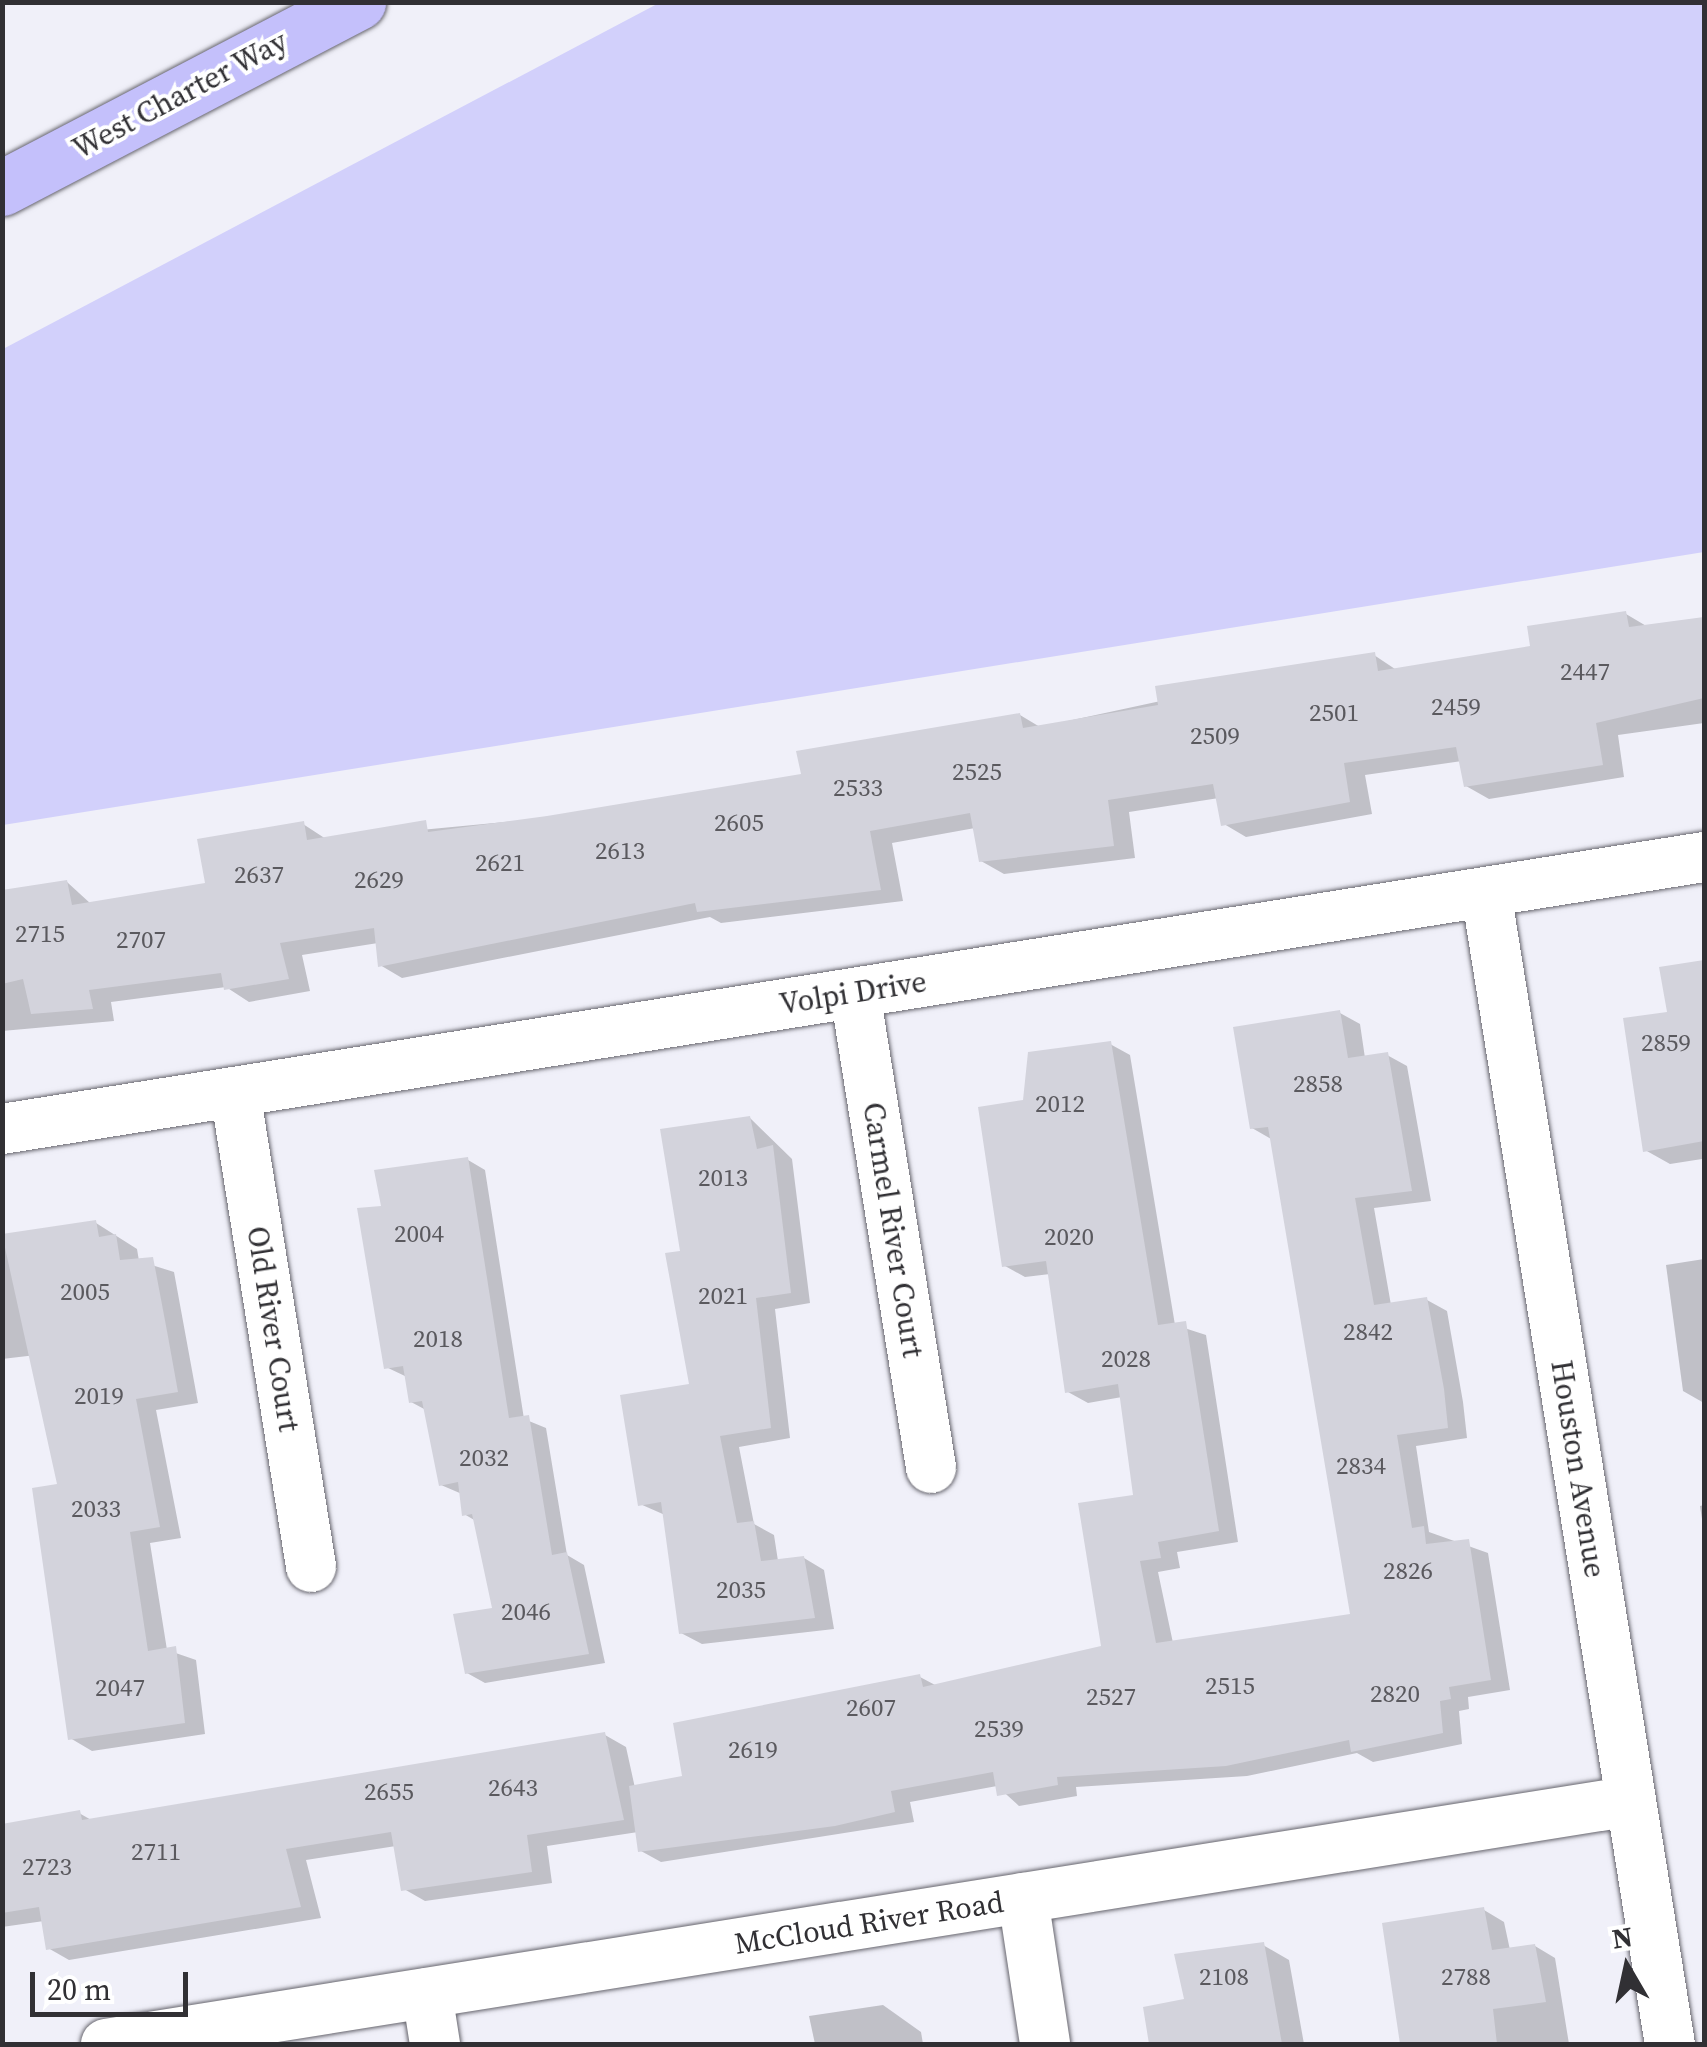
<!DOCTYPE html>
<html>
<head>
<meta charset="utf-8">
<style>
  body { margin:0 }
  #map { position:relative; width:1707px; height:2047px; overflow:hidden; background:#f0f0f9; font-family:"Source Serif 4",serif }
  div>[style] { position:absolute }
  .green>* { inset:0; background:#d2d0fb }
  .shadow>* { inset:0; background:#0003 }
  .building>* { inset:0; background:#d3d3dc }
  .roads { filter:drop-shadow(0 0 2px #67666e) drop-shadow(0 0 2px #67666e) }
  .minor>* { height:50px; margin:-25px; padding:0 25px; transform-origin:25px; border-radius:25px; background:#fff }
  .trunk>* { height:55px; margin:-27.5px; padding:0 27.5px; transform-origin:27.5px; border-radius:27.5px; background:#c4c0fb }
  span { translate:-50% -50%; white-space:nowrap; text-align:center; line-height:1.15; -webkit-text-stroke:8px #fff; paint-order:stroke }
  .number-label { font-size:25px; color:#5a595e }
  .number-label span { -webkit-text-stroke-width:0 }
  .street-label { font-size:30px; color:#313034 }
  .frame { position:absolute; inset:0; border:5px solid #313034; pointer-events:none }
  .north { position:absolute; left:1577px; top:1917px; width:100px; height:100px; -webkit-text-stroke:8px #fff; paint-order:stroke; rotate:351deg; font-size:28px; font-weight:700; line-height:40px; text-align:center; color:#313034 }
  .north::after { content:''; display:block; margin:auto; width:35px; height:45px; background:#313034; clip-path:polygon(50% 0,100% 100%,50% 72%,0 100%) }
  .scale { position:absolute; left:30px; top:1972px; width:158px; height:45px; box-sizing:border-box; border:5px solid #313034; border-top:0; padding-left:12px; font-size:30px; line-height:35px; white-space:nowrap; color:#313034; -webkit-text-stroke:8px #fff; paint-order:stroke }
</style>
</head>
<body>
<div id="map">
  <div class="green">
    <i style="clip-path:polygon(659px 3px,1704px 3px,1704px 552px,3px 825px,3px 349px)"></i>
  </div>
  <div class="shadow">
    <i style="clip-path:polygon(1626px 614px,1648px 627px,1704px 620px,1704px 723px,1618px 735px,1624px 777px,1489px 799px,1466px 786px,1462px 761px,1365px 775px,1372px 814px,1246px 837px,1224px 824px,1219px 798px,1129px 812px,1135px 858px,1004px 874px,981px 861px,975px 828px,892px 843px,903px 901px,721px 923px,710px 917px,402px 978px,380px 965px,378px 943px,302px 955px,310px 991px,249px 1002px,226px 987px,111px 1002px,114px 1021px,2px 1031px,2px 893px,67px 882px,91px 904px,207px 885px,303px 824px,326px 839px,548px 818px,804px 776px,1020px 715px,1040px 727px,1374px 655px,1398px 671px,1533px 648px)"></i>
    <i style="clip-path:polygon(1704px 962px,1704px 1177px,1702px 1159px,1670px 1164px,1645px 1150px,1670px 1014px,1662px 969px)"></i>
    <i style="clip-path:polygon(1340px 1013px,1360px 1024px,1365px 1058px,1387px 1055px,1407px 1066px,1431px 1201px,1374px 1208px,1391px 1305px,1427px 1300px,1447px 1311px,1463px 1402px,1467px 1438px,1416px 1446px,1429px 1532px,1488px 1553px,1510px 1690px,1468px 1697px,1469px 1709px,1459px 1711px,1462px 1744px,1373px 1762px,1357px 1753px,1247px 1776px,1076px 1787px,1077px 1796px,1019px 1806px,997px 1786px,910px 1802px,914px 1822px,661px 1862px,641px 1851px,638px 1832px,547px 1846px,552px 1883px,425px 1901px,404px 1889px,396px 1846px,306px 1860px,321px 1918px,69px 1960px,48px 1948px,44px 1921px,2px 1927px,2px 1827px,79px 1813px,93px 1821px,605px 1735px,626px 1747px,635px 1788px,685px 1778px,920px 1677px,937px 1686px,1104px 1648px,1136px 1497px,1122px 1397px,1088px 1403px,1068px 1392px,1050px 1274px,1025px 1277px,1005px 1266px,1025px 1102px,1110px 1044px,1130px 1055px,1175px 1325px,1206px 1335px,1238px 1542px,1177px 1552px,1180px 1568px,1158px 1572px,1173px 1643px,1352px 1616px,1273px 1140px,1252px 1128px)"></i>
    <i style="clip-path:polygon(750px 1118px,792px 1159px,810px 1303px,775px 1309px,790px 1438px,739px 1447px,754px 1524px,774px 1535px,778px 1561px,804px 1558px,824px 1570px,834px 1629px,702px 1644px,681px 1633px,665px 1515px,640px 1504px,692px 1386px,683px 1253px)"></i>
    <i style="clip-path:polygon(468px 1160px,485px 1170px,524px 1419px,546px 1428px,567px 1555px,584px 1565px,605px 1663px,485px 1683px,467px 1673px,495px 1610px,476px 1521px,464px 1514px,462px 1494px,441px 1485px,426px 1410px,411px 1402px,407px 1377px,386px 1367px,384px 1208px)"></i>
    <i style="clip-path:polygon(96px 1223px,137px 1249px,139px 1261px,174px 1272px,198px 1403px,156px 1410px,181px 1538px,150px 1543px,167px 1650px,196px 1660px,205px 1734px,92px 1751px,70px 1738px,60px 1486px,36px 1355px,2px 1359px,2px 1236px)"></i>
    <i style="clip-path:polygon(1704px 1259px,1704px 1403px,1683px 1391px,1666px 1265px)"></i>
    <i style="clip-path:polygon(1704px 1505px,1704px 1532px,1700px 1506px)"></i>
    <i style="clip-path:polygon(1484px 1910px,1504px 1922px,1510px 1950px,1535px 1946px,1555px 1958px,1569px 2044px,1418px 2044px,1415px 2029px)"></i>
    <i style="clip-path:polygon(1263px 1945px,1289px 1960px,1304px 2044px,1152px 2044px,1146px 2009px,1187px 2001px)"></i>
    <i style="clip-path:polygon(883px 2005px,921px 2032px,923px 2044px,815px 2044px,809px 2016px)"></i>
  </div>
  <div class="building">
    <i style="clip-path:polygon(1626px 611px,1629px 627px,1704px 617px,1704px 698px,1596px 723px,1603px 765px,1464px 787px,1456px 747px,1344px 763px,1350px 802px,1221px 826px,1213px 784px,1108px 800px,1114px 846px,979px 862px,970px 813px,870px 831px,881px 890px,697px 912px,695px 903px,378px 967px,374px 928px,280px 943px,289px 979px,224px 990px,221px 973px,89px 990px,93px 1009px,31px 1014px,23px 979px,2px 984px,2px 890px,67px 880px,72px 905px,205px 883px,197px 839px,304px 821px,307px 840px,426px 820px,428px 832px,547px 816px,801px 774px,796px 751px,1020px 713px,1023px 728px,1158px 705px,1155px 686px,1375px 652px,1378px 671px,1530px 646px,1527px 626px)"></i>
    <i style="clip-path:polygon(1704px 960px,1704px 1141px,1643px 1152px,1623px 1018px,1667px 1012px,1659px 967px)"></i>
    <i style="clip-path:polygon(1340px 1010px,1348px 1058px,1388px 1052px,1412px 1191px,1355px 1198px,1374px 1305px,1427px 1297px,1444px 1389px,1448px 1428px,1397px 1435px,1412px 1528px,1424px 1526px,1426px 1544px,1469px 1539px,1491px 1680px,1449px 1687px,1451px 1699px,1440px 1701px,1443px 1733px,1351px 1752px,1349px 1740px,1226px 1766px,1057px 1777px,1058px 1785px,997px 1796px,993px 1772px,891px 1791px,895px 1812px,835px 1826px,638px 1852px,629px 1786px,682px 1776px,673px 1723px,920px 1674px,923px 1687px,1101px 1646px,1078px 1503px,1133px 1495px,1118px 1384px,1065px 1393px,1046px 1261px,1002px 1267px,978px 1107px,1023px 1100px,1028px 1052px,1111px 1041px,1158px 1325px,1186px 1321px,1219px 1531px,1158px 1542px,1161px 1558px,1140px 1561px,1156px 1643px,1350px 1614px,1268px 1127px,1250px 1129px,1233px 1027px)"></i>
    <i style="clip-path:polygon(750px 1116px,757px 1149px,773px 1145px,791px 1293px,756px 1298px,771px 1428px,720px 1436px,737px 1523px,754px 1521px,761px 1561px,804px 1556px,815px 1618px,679px 1634px,661px 1502px,638px 1506px,620px 1395px,689px 1384px,665px 1253px,680px 1251px,660px 1129px)"></i>
    <i style="clip-path:polygon(468px 1157px,509px 1418px,529px 1415px,552px 1555px,567px 1552px,589px 1654px,465px 1674px,453px 1614px,492px 1608px,472px 1514px,462px 1516px,458px 1482px,439px 1486px,422px 1401px,409px 1403px,403px 1366px,384px 1369px,357px 1208px,381px 1206px,374px 1170px)"></i>
    <i style="clip-path:polygon(96px 1220px,99px 1237px,116px 1234px,120px 1260px,153px 1257px,167px 1331px,178px 1392px,136px 1399px,160px 1527px,130px 1532px,148px 1651px,176px 1646px,185px 1723px,68px 1740px,32px 1488px,57px 1484px,2px 1234px)"></i>
    <i style="clip-path:polygon(605px 1732px,624px 1820px,527px 1835px,532px 1872px,401px 1891px,391px 1832px,286px 1849px,301px 1907px,46px 1950px,39px 1907px,2px 1913px,2px 1824px,80px 1810px,82px 1820px)"></i>
    <i style="clip-path:polygon(1484px 1907px,1492px 1950px,1535px 1944px,1546px 2002px,1493px 2009px,1497px 2044px,1400px 2044px,1382px 1923px)"></i>
    <i style="clip-path:polygon(1264px 1942px,1282px 2044px,1149px 2044px,1143px 2007px,1184px 1999px,1174px 1954px)"></i>
  </div>
  <div class="roads">
    <div class="minor">
      <i style="left:1486px;top:892px;width:1167px;rotate:80.93deg"></i>
      <i style="left:855px;top:993px;width:481px;rotate:80.9deg"></i>
      <i style="left:235px;top:1092px;width:481px;rotate:80.9deg"></i>
      <i style="left:2px;top:1129px;width:1724px;rotate:-9.08deg"></i>
      <i style="left:1023px;top:1898px;width:148px;rotate:81.4deg"></i>
      <i style="left:427px;top:1993px;width:52px;rotate:81.1deg"></i>
      <i style="left:106px;top:2044px;width:1544px;rotate:-9.05deg"></i>
    </div>
    <div class="trunk">
      <i style="left:2px;top:188px;width:402px;rotate:-27.6deg"></i>
    </div>
  </div>
  <div class="number-label">
    <span style="left:1585px;top:671px">2447</span>
    <span style="left:1456px;top:706px">2459</span>
    <span style="left:1334px;top:712px">2501</span>
    <span style="left:1215px;top:735px">2509</span>
    <span style="left:977px;top:771px">2525</span>
    <span style="left:858px;top:787px">2533</span>
    <span style="left:739px;top:822px">2605</span>
    <span style="left:620px;top:850px">2613</span>
    <span style="left:500px;top:862px">2621</span>
    <span style="left:259px;top:874px">2637</span>
    <span style="left:379px;top:879px">2629</span>
    <span style="left:40px;top:933px">2715</span>
    <span style="left:141px;top:939px">2707</span>
    <span style="left:1666px;top:1042px">2859</span>
    <span style="left:1318px;top:1083px">2858</span>
    <span style="left:1060px;top:1103px">2012</span>
    <span style="left:723px;top:1177px">2013</span>
    <span style="left:419px;top:1233px">2004</span>
    <span style="left:1069px;top:1236px">2020</span>
    <span style="left:85px;top:1291px">2005</span>
    <span style="left:723px;top:1295px">2021</span>
    <span style="left:1368px;top:1331px">2842</span>
    <span style="left:438px;top:1338px">2018</span>
    <span style="left:1126px;top:1358px">2028</span>
    <span style="left:99px;top:1395px">2019</span>
    <span style="left:484px;top:1457px">2032</span>
    <span style="left:1361px;top:1465px">2834</span>
    <span style="left:96px;top:1508px">2033</span>
    <span style="left:1408px;top:1570px">2826</span>
    <span style="left:741px;top:1589px">2035</span>
    <span style="left:526px;top:1611px">2046</span>
    <span style="left:1230px;top:1685px">2515</span>
    <span style="left:120px;top:1687px">2047</span>
    <span style="left:1395px;top:1693px">2820</span>
    <span style="left:1111px;top:1696px">2527</span>
    <span style="left:871px;top:1707px">2607</span>
    <span style="left:999px;top:1728px">2539</span>
    <span style="left:753px;top:1749px">2619</span>
    <span style="left:513px;top:1787px">2643</span>
    <span style="left:389px;top:1791px">2655</span>
    <span style="left:156px;top:1851px">2711</span>
    <span style="left:47px;top:1866px">2723</span>
    <span style="left:1224px;top:1976px">2108</span>
    <span style="left:1466px;top:1976px">2788</span>
  </div>
  <div class="street-label">
    <span style="left:180px;top:95px;rotate:-28deg">West Charter Way</span>
    <span style="left:853px;top:993px;rotate:-9deg">Volpi Drive</span>
    <span style="left:893px;top:1230px;rotate:81deg">Carmel River Court</span>
    <span style="left:273px;top:1329px;rotate:81deg">Old River Court</span>
    <span style="left:1578px;top:1469px;rotate:81deg">Houston Avenue</span>
    <span style="left:869px;top:1923px;rotate:-9deg">McCloud River Road</span>
  </div>
  <div class="frame"></div>
  <div class="north">N</div>
  <div class="scale">20 m</div>
</div>
</body>
</html>
